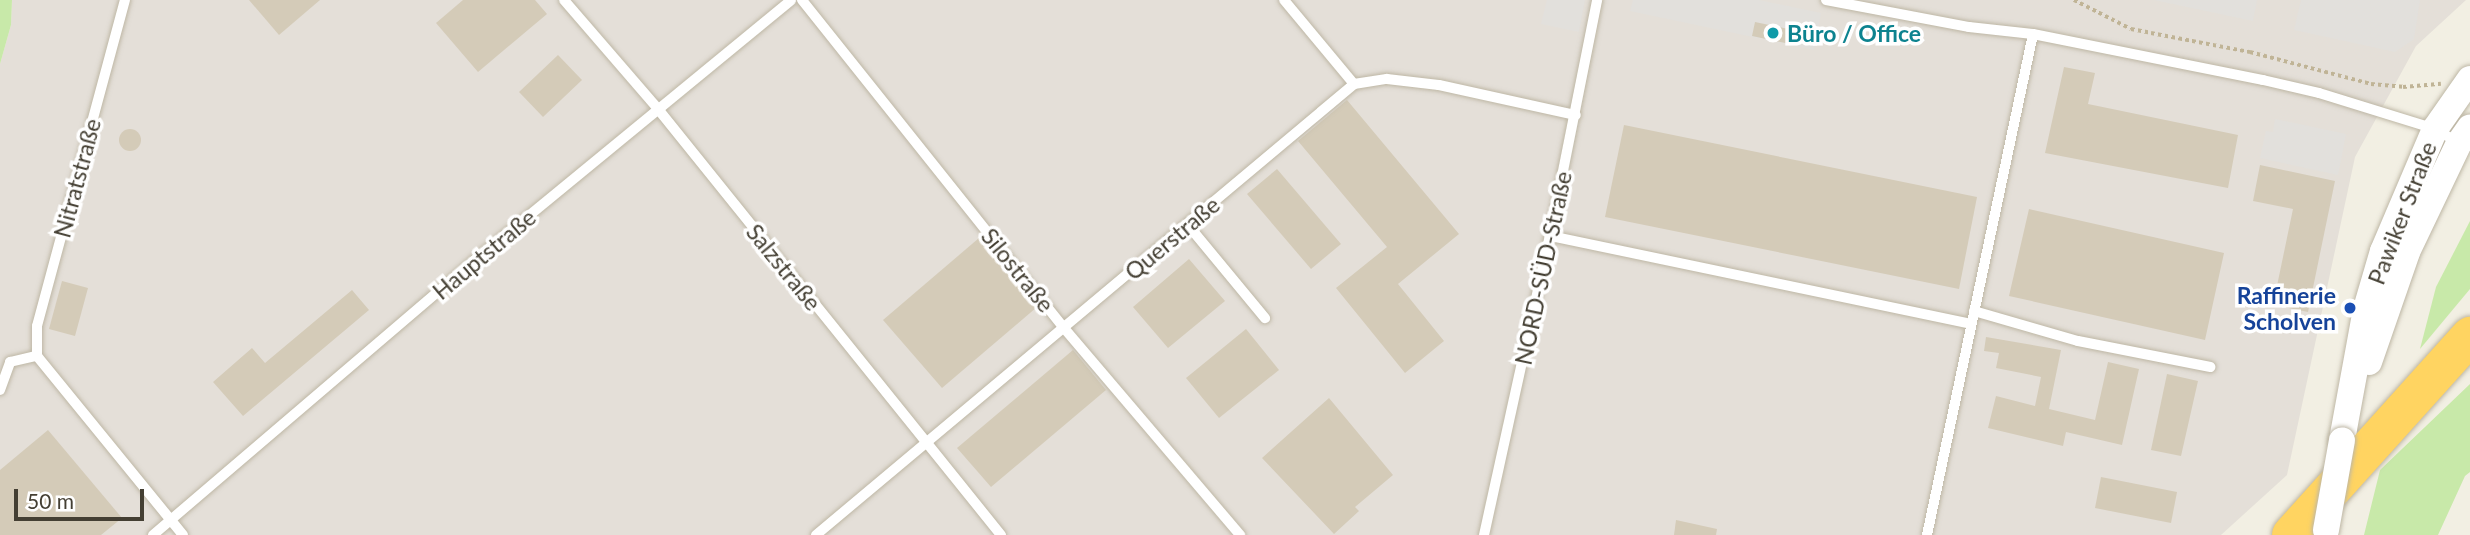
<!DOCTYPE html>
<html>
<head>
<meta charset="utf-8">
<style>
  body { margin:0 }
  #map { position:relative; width:2470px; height:535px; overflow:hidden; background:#f2efe3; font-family:Lato,sans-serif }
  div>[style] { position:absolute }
  .industrial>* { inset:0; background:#e4dfd8 }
  .green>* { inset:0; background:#c8e9a9 }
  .parking>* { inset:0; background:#e2e0dc }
  .building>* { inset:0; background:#d4cbb8 }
  .round { border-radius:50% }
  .path>* { height:3.5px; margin-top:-1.75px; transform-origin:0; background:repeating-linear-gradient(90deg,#c0b496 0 3.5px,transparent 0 7px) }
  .roads { filter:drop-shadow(0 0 2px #beb7a5) drop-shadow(0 0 2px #beb7a5) }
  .service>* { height:10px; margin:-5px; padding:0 5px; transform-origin:5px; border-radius:5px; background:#fff }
  .tertiary>* { height:26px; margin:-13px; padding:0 13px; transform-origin:13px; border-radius:13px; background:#fff }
  .motorway>* { height:38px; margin:-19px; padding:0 19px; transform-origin:19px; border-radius:19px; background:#ffd461 }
  .bridges { filter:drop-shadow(0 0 2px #beb7a5) drop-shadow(0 0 2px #beb7a5) }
  .tertiary-bridge>* { height:26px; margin:-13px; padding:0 13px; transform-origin:13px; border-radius:13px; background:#fff }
  .dots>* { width:19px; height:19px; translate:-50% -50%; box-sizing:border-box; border:4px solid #fff; border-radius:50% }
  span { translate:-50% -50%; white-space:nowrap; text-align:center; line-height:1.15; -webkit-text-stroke:7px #fff; paint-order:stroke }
  .culture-label { font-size:23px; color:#0d838f; font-weight:700 }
  .left { translate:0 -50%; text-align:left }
  .street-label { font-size:23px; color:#443f33 }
  .transit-label { font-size:23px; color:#164399; font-weight:700 }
  .right { translate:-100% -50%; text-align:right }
  .scale { position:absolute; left:14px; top:489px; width:130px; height:32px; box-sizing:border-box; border:4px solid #443f33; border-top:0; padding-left:9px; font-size:21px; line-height:24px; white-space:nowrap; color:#443f33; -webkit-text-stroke:5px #fff; paint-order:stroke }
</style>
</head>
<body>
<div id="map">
  <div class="industrial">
    <i style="clip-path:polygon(12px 0,2466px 0,2416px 46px,2355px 157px,2287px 475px,2221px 535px,0 535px,0 64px,11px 25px)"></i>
  </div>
  <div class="green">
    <i style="clip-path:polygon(0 0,12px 0,11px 25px,0 64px)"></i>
    <i style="clip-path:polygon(2470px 221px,2470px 289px,2420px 349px,2436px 287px)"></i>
    <i style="clip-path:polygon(2470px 384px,2470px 472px,2465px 476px,2438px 535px,2364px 535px,2380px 470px)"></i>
  </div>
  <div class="parking">
    <i style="clip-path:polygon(1547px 0,1585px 0,1579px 32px,1541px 24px)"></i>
    <i style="clip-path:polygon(1633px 0,1759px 0,1821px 13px,1814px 50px,1630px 11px)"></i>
    <i style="clip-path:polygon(2154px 0,2257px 0,2253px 21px)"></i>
    <i style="clip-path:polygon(2301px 0,2420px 0,2414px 39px,2395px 52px,2294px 30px)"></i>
    <i style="clip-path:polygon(2275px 119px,2346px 134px,2338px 175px,2260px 158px,2266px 131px,2273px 132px)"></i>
  </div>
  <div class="building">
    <i style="clip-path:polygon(249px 0,320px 0,279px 35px)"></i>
    <i style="clip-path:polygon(463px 0,535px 0,547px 14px,478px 72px,436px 23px)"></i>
    <i style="clip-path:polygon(1755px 22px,1793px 30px,1790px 44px,1752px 36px)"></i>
    <i style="clip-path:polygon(558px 55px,582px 80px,543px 117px,519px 92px)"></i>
    <i style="clip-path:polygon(2064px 67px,2095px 73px,2088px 104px,2238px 135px,2228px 188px,2045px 153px)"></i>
    <i style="clip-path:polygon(1347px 100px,1459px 234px,1398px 284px,1444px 341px,1405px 373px,1336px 288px,1387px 247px,1298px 141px)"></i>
    <i style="clip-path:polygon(1624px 125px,1977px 197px,1959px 289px,1605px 217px)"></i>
    <i class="round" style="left:119px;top:129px;width:22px;height:22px"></i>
    <i style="clip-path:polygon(2260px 165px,2335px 181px,2308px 312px,2273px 305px,2293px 209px,2253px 201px)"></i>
    <i style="clip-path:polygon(1277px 169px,1341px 244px,1311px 269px,1247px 194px)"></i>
    <i style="clip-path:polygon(2029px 209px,2224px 253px,2205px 340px,2009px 296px)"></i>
    <i style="clip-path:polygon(979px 238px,1037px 307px,942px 388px,883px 320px)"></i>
    <i style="clip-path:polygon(1189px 259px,1225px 301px,1168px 348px,1133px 307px)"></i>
    <i style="clip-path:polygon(62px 281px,88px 288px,75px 336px,49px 329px)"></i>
    <i style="clip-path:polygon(352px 290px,369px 310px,243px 416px,213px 382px,252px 348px,265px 363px)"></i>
    <i style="clip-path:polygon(1246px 329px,1279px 370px,1219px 418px,1186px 378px)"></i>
    <i style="clip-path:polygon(1986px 337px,2061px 350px,2049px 409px,2095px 420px,2108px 362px,2139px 369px,2122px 445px,2066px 432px,2063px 446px,1988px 428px,1996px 396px,2035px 406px,2041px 377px,1996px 368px,1999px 353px,1984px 351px)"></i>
    <i style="clip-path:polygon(1073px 350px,1106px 390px,991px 487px,957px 448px)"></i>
    <i style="clip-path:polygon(2167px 374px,2198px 381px,2181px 456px,2151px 450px)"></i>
    <i style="clip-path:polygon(1329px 398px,1393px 475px,1355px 507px,1359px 511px,1334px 534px,1262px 458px)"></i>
    <i style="clip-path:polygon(48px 430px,122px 518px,101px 535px,0 535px,0 470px)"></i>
    <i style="clip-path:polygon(2101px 477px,2177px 492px,2171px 523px,2095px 508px)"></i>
    <i style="clip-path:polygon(1676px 520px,1717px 529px,1716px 535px,1674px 535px)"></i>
  </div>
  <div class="path">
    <i style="left:2074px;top:0;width:64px;rotate:27deg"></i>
    <i style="left:2131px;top:29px;width:20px;rotate:11deg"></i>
    <i style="left:2151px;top:33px;width:101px;rotate:10.9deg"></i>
    <i style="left:2250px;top:52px;width:125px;rotate:14.8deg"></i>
    <i style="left:2371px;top:84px;width:32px;rotate:5deg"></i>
    <i style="left:2403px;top:87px;width:38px;rotate:-5deg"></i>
  </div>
  <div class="roads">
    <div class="service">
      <i style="left:564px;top:0;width:144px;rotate:49.2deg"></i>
      <i style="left:658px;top:109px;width:547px;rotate:51.16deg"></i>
      <i style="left:802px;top:0;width:420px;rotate:51.4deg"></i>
      <i style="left:1064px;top:328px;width:272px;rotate:49.6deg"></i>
      <i style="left:1284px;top:0;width:109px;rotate:50.2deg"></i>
      <i style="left:1826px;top:0;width:146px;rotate:10.7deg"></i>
      <i style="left:1969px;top:27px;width:64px;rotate:6.2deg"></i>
      <i style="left:2033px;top:34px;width:235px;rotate:11.3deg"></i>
      <i style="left:2263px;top:80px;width:57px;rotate:13.1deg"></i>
      <i style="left:2319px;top:93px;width:121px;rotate:17.2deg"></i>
      <i style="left:2435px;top:129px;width:28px;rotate:30deg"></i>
      <i style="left:1188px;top:225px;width:121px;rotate:50.4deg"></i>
      <i style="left:1550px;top:236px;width:430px;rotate:11.8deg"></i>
      <i style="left:1974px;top:311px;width:108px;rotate:16.1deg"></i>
      <i style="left:2078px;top:341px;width:135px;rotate:11.1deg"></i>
      <i style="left:37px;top:356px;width:30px;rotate:-90deg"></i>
      <i style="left:37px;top:326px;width:338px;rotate:-74.9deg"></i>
      <i style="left:37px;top:356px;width:231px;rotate:50.8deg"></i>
      <i style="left:0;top:390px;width:30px;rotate:-70deg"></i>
      <i style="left:10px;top:362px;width:28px;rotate:-13deg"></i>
      <i style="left:153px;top:535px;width:423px;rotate:-40.5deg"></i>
      <i style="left:475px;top:260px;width:409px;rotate:-39.4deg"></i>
      <i style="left:816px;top:535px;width:702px;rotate:-39.97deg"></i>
      <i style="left:1354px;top:84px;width:33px;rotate:-9deg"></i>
      <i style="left:1387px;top:79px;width:52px;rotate:6.6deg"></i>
      <i style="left:1439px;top:85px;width:140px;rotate:12.4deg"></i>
      <i style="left:1484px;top:535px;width:306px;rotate:-77.6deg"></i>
      <i style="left:1550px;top:236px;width:241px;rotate:-78.7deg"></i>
      <i style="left:1927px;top:535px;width:512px;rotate:-78.05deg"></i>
    </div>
    <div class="tertiary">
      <i style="left:2369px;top:362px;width:116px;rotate:-70.9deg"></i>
      <i style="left:2407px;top:252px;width:121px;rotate:-64.5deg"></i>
      <i style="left:2459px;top:143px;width:19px;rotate:-55deg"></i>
      <i style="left:2342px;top:440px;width:133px;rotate:-79.6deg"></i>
      <i style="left:2366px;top:309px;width:60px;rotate:-73.7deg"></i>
      <i style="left:2383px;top:251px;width:133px;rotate:-66.9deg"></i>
      <i style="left:2435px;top:129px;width:61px;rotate:-55deg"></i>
    </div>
    <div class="motorway">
      <i style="left:2291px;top:535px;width:268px;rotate:-48deg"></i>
    </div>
  </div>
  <div class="bridges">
    <div class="tertiary-bridge">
      <i style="left:2326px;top:530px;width:91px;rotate:-79.9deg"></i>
    </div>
  </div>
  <div class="dots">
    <i style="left:1773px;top:33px;background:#0f9aa8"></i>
    <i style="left:2350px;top:308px;background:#1a4fb4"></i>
  </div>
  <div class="culture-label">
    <span class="left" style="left:1787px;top:33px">Büro / Office</span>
  </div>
  <div class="street-label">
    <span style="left:77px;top:178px;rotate:-75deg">Nitratstraße</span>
    <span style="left:2402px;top:213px;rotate:-69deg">Pawiker Straße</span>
    <span style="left:1172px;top:238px;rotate:-40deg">Querstraße</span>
    <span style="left:484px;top:254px;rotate:-40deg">Hauptstraße</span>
    <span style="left:784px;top:267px;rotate:51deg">Salzstraße</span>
    <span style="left:1543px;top:268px;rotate:-78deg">NORD-SÜD-Straße</span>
    <span style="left:1018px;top:270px;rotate:51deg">Silostraße</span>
  </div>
  <div class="transit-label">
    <span class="right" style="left:2336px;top:308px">Raffinerie<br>Scholven</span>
  </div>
  <div class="scale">50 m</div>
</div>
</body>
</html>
